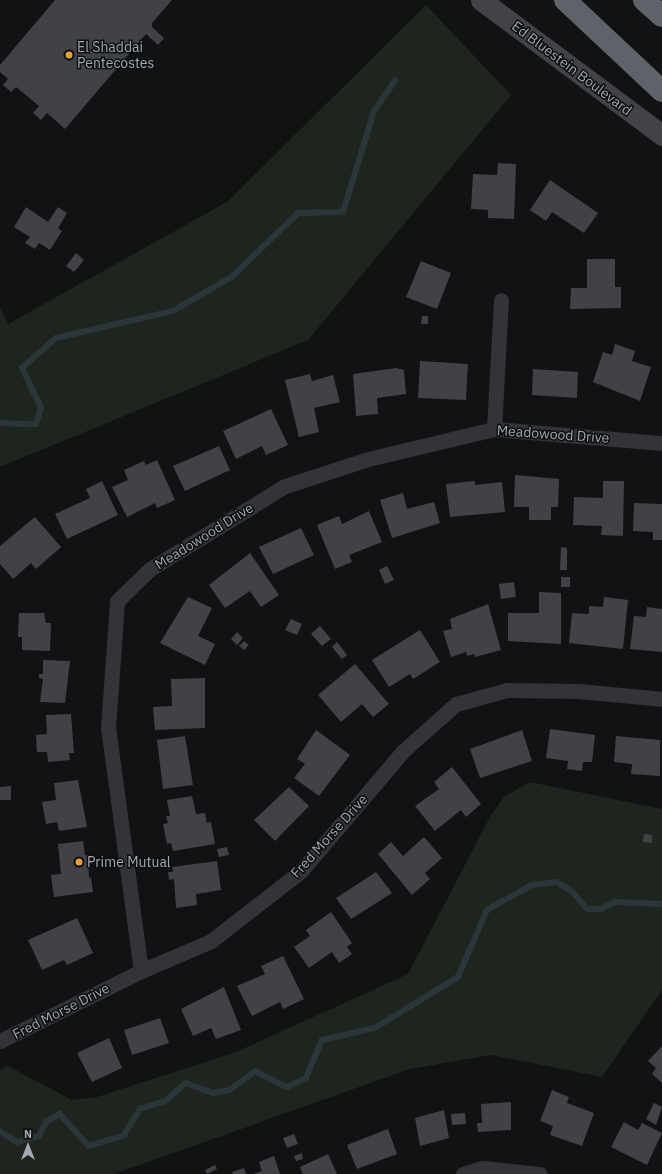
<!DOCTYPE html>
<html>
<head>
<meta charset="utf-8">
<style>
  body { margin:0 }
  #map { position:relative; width:662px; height:1174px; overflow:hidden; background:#111213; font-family:"IBM Plex Sans",sans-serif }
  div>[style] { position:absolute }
  .green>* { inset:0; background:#1e251e }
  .stream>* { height:5.5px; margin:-2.75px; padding:0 2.75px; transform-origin:2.75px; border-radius:2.75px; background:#2c353a }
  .building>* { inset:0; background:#404246 }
  .minor>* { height:15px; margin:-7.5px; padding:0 7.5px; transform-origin:7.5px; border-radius:7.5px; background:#333437 }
  .secondary>* { height:21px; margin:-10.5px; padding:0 10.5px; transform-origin:10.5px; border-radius:10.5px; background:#414347 }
  .motorway>* { height:22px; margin:-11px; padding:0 11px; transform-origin:11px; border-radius:11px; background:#5f6268 }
  .dots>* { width:11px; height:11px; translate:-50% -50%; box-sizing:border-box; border:2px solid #0c0d0e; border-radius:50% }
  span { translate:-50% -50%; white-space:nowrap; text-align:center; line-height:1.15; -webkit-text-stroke:3px #0c0d0e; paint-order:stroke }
  .poi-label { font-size:14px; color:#a4a9b2 }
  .left { translate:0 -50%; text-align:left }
  .street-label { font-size:14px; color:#a4a9b2 }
  .north { position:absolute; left:8px; top:1126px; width:40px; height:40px; -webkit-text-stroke:3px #0c0d0e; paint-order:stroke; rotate:0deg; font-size:11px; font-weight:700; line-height:16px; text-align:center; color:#a4a9b2 }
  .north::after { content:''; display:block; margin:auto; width:14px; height:18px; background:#a4a9b2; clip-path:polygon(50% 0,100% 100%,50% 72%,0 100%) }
</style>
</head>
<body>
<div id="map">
  <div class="green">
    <i style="clip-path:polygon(426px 5px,511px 95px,308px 340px,0 467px,0 307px,8px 324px,227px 202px)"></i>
    <i style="clip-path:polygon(530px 782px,662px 809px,662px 990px,602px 1077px,491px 1055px,410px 1069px,114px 1174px,0 1174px,0 1070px,8px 1066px,72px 1100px,97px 1097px,236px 1052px,408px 974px,491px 815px,504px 797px)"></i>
  </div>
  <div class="stream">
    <i style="left:0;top:423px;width:36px;rotate:2deg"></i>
    <i style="left:36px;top:424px;width:17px;rotate:-73deg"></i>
    <i style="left:41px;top:408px;width:44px;rotate:-115.4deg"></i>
    <i style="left:22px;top:368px;width:45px;rotate:-41.4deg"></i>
    <i style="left:56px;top:338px;width:120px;rotate:-13deg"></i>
    <i style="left:173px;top:311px;width:68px;rotate:-30deg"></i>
    <i style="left:232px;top:277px;width:92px;rotate:-44.1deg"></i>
    <i style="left:298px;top:213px;width:45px;rotate:-1.3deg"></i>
    <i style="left:343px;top:212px;width:106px;rotate:-72.9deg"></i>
    <i style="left:374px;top:111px;width:37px;rotate:-55deg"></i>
    <i style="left:0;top:1131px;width:20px;rotate:33deg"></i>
    <i style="left:17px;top:1142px;width:23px;rotate:-15deg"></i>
    <i style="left:39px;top:1136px;width:16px;rotate:-63deg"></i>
    <i style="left:46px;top:1122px;width:16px;rotate:-30deg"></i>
    <i style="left:60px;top:1114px;width:43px;rotate:47.8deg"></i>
    <i style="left:89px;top:1146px;width:37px;rotate:-17deg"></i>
    <i style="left:124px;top:1135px;width:31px;rotate:-58deg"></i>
    <i style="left:140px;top:1109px;width:26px;rotate:-18deg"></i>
    <i style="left:165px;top:1101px;width:28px;rotate:-41deg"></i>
    <i style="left:186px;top:1083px;width:30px;rotate:20deg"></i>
    <i style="left:214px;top:1093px;width:16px;rotate:-11deg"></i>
    <i style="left:230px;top:1090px;width:31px;rotate:-37deg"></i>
    <i style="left:255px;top:1071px;width:36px;rotate:27deg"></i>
    <i style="left:287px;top:1087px;width:21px;rotate:-25deg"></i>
    <i style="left:306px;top:1078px;width:41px;rotate:-67.2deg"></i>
    <i style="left:322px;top:1040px;width:54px;rotate:-12.8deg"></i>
    <i style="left:375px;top:1028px;width:97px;rotate:-31.6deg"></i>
    <i style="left:458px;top:977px;width:73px;rotate:-66.6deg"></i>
    <i style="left:487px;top:910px;width:51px;rotate:-29.1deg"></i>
    <i style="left:532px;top:885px;width:25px;rotate:-7deg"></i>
    <i style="left:557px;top:882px;width:19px;rotate:32deg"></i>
    <i style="left:573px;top:892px;width:23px;rotate:49deg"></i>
    <i style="left:588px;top:909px;width:13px"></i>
    <i style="left:601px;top:909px;width:16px;rotate:-27deg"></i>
    <i style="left:615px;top:902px;width:47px;rotate:2.4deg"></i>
  </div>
  <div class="building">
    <i style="clip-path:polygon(55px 0,172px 0,152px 23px,152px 27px,164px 38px,158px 45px,146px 34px,65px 129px,47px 113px,41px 120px,33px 113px,39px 106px,16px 87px,11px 92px,3px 85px,8px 79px,0 72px,0 65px)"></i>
    <i style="clip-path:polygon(498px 163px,516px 164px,514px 219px,488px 218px,488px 210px,471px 209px,473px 174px,497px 175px)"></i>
    <i style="clip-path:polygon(550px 180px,598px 213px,584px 233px,552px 212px,546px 221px,530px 210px)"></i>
    <i style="clip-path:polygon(26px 207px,48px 222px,58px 207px,67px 213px,58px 228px,62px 231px,50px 250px,39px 243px,35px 249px,25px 243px,30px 237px,14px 227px)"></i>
    <i style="clip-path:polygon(76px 253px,84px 260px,74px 272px,66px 266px)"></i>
    <i style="clip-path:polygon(587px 259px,615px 259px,615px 287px,621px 287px,621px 308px,570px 309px,571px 288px,587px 288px)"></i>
    <i style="clip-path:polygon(421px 261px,451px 273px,437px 309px,406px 297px)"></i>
    <i style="clip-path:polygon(422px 316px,428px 316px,428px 324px,421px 324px)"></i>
    <i style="clip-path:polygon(615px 344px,635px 351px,632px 361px,651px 367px,640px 401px,593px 382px,603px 352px,612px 355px)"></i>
    <i style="clip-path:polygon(420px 361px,468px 364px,466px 400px,418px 398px)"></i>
    <i style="clip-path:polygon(396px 368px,404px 370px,406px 394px,377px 398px,378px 414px,356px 416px,353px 374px)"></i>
    <i style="clip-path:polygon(533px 369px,578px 372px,577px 398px,532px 395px)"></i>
    <i style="clip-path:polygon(310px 374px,312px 381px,333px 375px,340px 402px,314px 408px,319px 432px,299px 437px,285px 380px)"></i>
    <i style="clip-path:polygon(271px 409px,288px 445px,266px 455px,262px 446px,236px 459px,223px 431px)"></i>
    <i style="clip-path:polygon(219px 446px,230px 470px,185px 491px,173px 466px)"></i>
    <i style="clip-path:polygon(157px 460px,175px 500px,157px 508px,155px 503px,127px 517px,112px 487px,128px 480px,124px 470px,144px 461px,146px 465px)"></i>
    <i style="clip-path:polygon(515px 475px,559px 479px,558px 507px,551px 507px,551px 520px,529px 520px,529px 507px,514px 507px)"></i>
    <i style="clip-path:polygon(102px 481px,118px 515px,67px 539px,55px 514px,90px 498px,86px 489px)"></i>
    <i style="clip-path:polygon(475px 481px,475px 485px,502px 482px,505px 512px,450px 517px,446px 484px)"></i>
    <i style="clip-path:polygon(603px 481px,624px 481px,623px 536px,601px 535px,602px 526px,573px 525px,574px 497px,603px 498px)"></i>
    <i style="clip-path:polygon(403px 493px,407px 509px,434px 502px,440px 523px,392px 538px,380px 500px)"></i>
    <i style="clip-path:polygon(634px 503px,662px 504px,662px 540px,653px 540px,653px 532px,633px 531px)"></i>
    <i style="clip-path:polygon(369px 511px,382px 542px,349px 555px,352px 562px,335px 569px,317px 525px,339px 516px,342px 524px)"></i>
    <i style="clip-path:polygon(35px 517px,61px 547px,36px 569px,31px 563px,13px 579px,0 564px,0 546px)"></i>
    <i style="clip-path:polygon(301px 528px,314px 555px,273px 574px,259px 547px)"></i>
    <i style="clip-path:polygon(561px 547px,567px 548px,567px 570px,560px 570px)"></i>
    <i style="clip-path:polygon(250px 553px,279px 595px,261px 607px,250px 591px,225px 608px,209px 585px)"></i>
    <i style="clip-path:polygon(387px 566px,394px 580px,385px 584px,379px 570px)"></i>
    <i style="clip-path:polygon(561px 577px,570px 577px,570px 587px,561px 587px)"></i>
    <i style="clip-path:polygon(514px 582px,516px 597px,501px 599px,499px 584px)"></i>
    <i style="clip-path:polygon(539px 592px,561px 593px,561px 644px,508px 641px,508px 613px,539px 613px)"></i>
    <i style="clip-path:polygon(188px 597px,212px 608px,198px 636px,215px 644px,205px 665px,160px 643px)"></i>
    <i style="clip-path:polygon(604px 597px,628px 600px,623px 649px,569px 643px,572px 613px,589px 614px,589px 606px,603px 607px)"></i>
    <i style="clip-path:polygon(488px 604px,501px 650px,475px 657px,474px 654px,467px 656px,466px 652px,451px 657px,443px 631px,452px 629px,450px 619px)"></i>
    <i style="clip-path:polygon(647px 607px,662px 609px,662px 652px,630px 649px,634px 616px,646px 617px)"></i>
    <i style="clip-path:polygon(19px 613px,44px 613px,46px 623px,51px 623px,50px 651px,22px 650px,22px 637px,18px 637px)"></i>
    <i style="clip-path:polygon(291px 619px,302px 624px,297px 635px,285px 630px)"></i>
    <i style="clip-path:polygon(320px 626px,331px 639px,322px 646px,311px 634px)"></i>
    <i style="clip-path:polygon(420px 630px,440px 662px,413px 679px,410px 674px,389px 687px,372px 660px)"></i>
    <i style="clip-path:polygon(237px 632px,243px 638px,237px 645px,231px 639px)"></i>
    <i style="clip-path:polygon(244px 641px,249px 645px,244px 650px,239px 646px)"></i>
    <i style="clip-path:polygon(337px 642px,347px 655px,342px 659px,332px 647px)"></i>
    <i style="clip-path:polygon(43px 660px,70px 661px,65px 703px,40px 702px,43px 679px,39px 678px,39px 674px,43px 674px)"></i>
    <i style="clip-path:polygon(355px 664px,389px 704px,373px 717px,362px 704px,341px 722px,318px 695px)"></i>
    <i style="clip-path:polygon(205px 678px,205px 728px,155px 730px,153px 707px,172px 706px,171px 679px)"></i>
    <i style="clip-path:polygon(71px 714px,74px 753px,69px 753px,70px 760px,48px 762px,47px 752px,37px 752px,36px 735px,47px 734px,46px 715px)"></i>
    <i style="clip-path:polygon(550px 729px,595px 735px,592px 762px,583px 762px,582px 771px,567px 769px,568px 761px,546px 758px)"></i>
    <i style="clip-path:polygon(316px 730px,350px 755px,319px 796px,294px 778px,305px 764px,297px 759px)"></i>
    <i style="clip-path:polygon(522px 730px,532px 761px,480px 778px,470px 749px)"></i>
    <i style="clip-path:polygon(185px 736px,193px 785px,163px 789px,157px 740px)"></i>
    <i style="clip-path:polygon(616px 736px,660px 740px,660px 776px,631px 774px,632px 764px,614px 762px)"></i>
    <i style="clip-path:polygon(452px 767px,481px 804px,466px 817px,461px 810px,435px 831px,415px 806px,439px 789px,434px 782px)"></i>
    <i style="clip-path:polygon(78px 780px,87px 827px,59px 831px,57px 822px,46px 824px,42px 802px,56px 800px,54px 783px)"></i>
    <i style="clip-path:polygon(11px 786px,11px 800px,0 800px,0 787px)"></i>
    <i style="clip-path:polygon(289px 787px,309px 806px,275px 841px,254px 820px)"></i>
    <i style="clip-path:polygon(192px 796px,196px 814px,205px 813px,207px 823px,211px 822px,215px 844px,173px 851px,171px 843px,167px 844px,163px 824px,168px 823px,166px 816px,170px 816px,167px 800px)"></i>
    <i style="clip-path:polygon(644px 834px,652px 835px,652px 843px,643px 842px)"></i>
    <i style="clip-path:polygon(424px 837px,442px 858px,425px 873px,430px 879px,412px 895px,378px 854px,391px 842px,403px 856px)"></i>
    <i style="clip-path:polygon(83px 841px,85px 855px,88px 855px,89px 878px,91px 877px,93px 892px,54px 897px,51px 875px,61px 874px,58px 844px)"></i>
    <i style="clip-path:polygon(227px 847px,229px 855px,219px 857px,217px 849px)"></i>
    <i style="clip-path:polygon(217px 861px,221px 890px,196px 894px,197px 905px,176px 908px,174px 879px,169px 880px,168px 872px,173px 872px,172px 867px)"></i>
    <i style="clip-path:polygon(376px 872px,392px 893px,351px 919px,336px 898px)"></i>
    <i style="clip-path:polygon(331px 912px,352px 943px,347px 947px,352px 954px,339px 963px,332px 952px,309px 968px,294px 947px,310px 936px,306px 930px)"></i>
    <i style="clip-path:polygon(77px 918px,93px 953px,67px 965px,64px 960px,42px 970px,28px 940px)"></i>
    <i style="clip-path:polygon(283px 956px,304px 999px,283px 1009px,280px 1002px,252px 1016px,237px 986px,265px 974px,261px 966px)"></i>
    <i style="clip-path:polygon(224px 987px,241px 1030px,216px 1039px,211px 1028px,193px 1036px,181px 1009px)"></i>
    <i style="clip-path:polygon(160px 1018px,169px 1043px,132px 1055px,124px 1030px)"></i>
    <i style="clip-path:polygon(109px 1038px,122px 1068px,92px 1082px,77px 1053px)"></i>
    <i style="clip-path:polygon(662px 1046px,662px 1083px,652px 1074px,656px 1068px,648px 1061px)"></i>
    <i style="clip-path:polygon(552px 1090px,569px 1097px,567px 1103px,594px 1113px,582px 1146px,550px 1135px,553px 1126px,540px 1121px)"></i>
    <i style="clip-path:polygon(511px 1102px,511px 1130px,478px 1132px,477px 1123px,482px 1123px,481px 1104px)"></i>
    <i style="clip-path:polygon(654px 1103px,662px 1107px,656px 1125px,646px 1119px)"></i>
    <i style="clip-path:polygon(444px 1110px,449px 1138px,420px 1146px,415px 1118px)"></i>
    <i style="clip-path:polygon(465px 1113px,466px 1124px,452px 1125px,451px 1114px)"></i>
    <i style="clip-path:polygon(624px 1122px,638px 1130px,642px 1123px,662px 1133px,647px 1165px,611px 1147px)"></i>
    <i style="clip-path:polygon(388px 1129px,397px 1154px,357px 1169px,347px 1145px)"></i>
    <i style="clip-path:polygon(294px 1134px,298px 1144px,287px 1148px,283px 1138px)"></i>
    <i style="clip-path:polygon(302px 1153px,303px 1159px,296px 1161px,294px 1156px)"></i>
    <i style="clip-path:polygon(328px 1154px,337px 1174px,303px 1174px,300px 1167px)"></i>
    <i style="clip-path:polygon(274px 1156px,280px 1174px,253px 1174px,262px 1171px,259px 1162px)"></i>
    <i style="clip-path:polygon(215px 1165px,217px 1169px,207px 1174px,205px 1170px)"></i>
    <i style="clip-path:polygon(244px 1168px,246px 1174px,233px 1174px,232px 1172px)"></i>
  </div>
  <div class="minor">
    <i style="left:494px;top:429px;width:129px;rotate:-86.9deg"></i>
    <i style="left:141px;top:971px;width:245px;rotate:-97.7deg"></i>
    <i style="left:108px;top:728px;width:127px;rotate:-85.9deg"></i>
    <i style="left:117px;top:601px;width:46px;rotate:-44.1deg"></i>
    <i style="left:150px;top:569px;width:158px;rotate:-31.6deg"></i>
    <i style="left:285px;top:486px;width:87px;rotate:-18deg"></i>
    <i style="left:368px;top:459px;width:130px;rotate:-13.4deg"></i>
    <i style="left:494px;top:429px;width:169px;rotate:4.8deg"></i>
    <i style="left:0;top:1041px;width:157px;rotate:-26.4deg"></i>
    <i style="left:141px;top:971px;width:76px;rotate:-23.2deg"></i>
    <i style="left:211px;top:941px;width:114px;rotate:-37.9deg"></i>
    <i style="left:301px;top:871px;width:157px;rotate:-49.6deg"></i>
    <i style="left:403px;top:751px;width:71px;rotate:-41.6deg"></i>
    <i style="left:456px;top:704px;width:53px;rotate:-15.4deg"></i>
    <i style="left:507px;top:690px;width:71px;rotate:0.8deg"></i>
    <i style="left:578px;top:691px;width:84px;rotate:5.4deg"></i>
    <i style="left:463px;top:1174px;width:20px;rotate:-18deg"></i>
    <i style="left:482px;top:1168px;width:58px;rotate:5.9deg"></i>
  </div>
  <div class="secondary">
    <i style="left:481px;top:0;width:226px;rotate:36.7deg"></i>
  </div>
  <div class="motorway">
    <i style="left:565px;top:0;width:133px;rotate:43.2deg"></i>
    <i style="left:644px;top:0;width:24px;rotate:42deg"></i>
  </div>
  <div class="dots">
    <i style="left:69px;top:55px;background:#e49f38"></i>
    <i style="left:79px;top:862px;background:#e49f38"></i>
  </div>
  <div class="poi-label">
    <span class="left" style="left:77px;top:55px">El Shaddai<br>Pentecostes</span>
    <span class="left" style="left:87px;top:862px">Prime Mutual</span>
  </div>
  <div class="street-label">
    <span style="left:572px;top:68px;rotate:37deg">Ed Bluestein Boulevard</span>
    <span style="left:553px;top:434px;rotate:4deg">Meadowood Drive</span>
    <span style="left:204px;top:536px;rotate:-32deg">Meadowood Drive</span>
    <span style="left:329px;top:836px;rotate:-48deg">Fred Morse Drive</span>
    <span style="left:61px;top:1011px;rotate:-27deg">Fred Morse Drive</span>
  </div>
  <div class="north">N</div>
</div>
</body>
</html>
